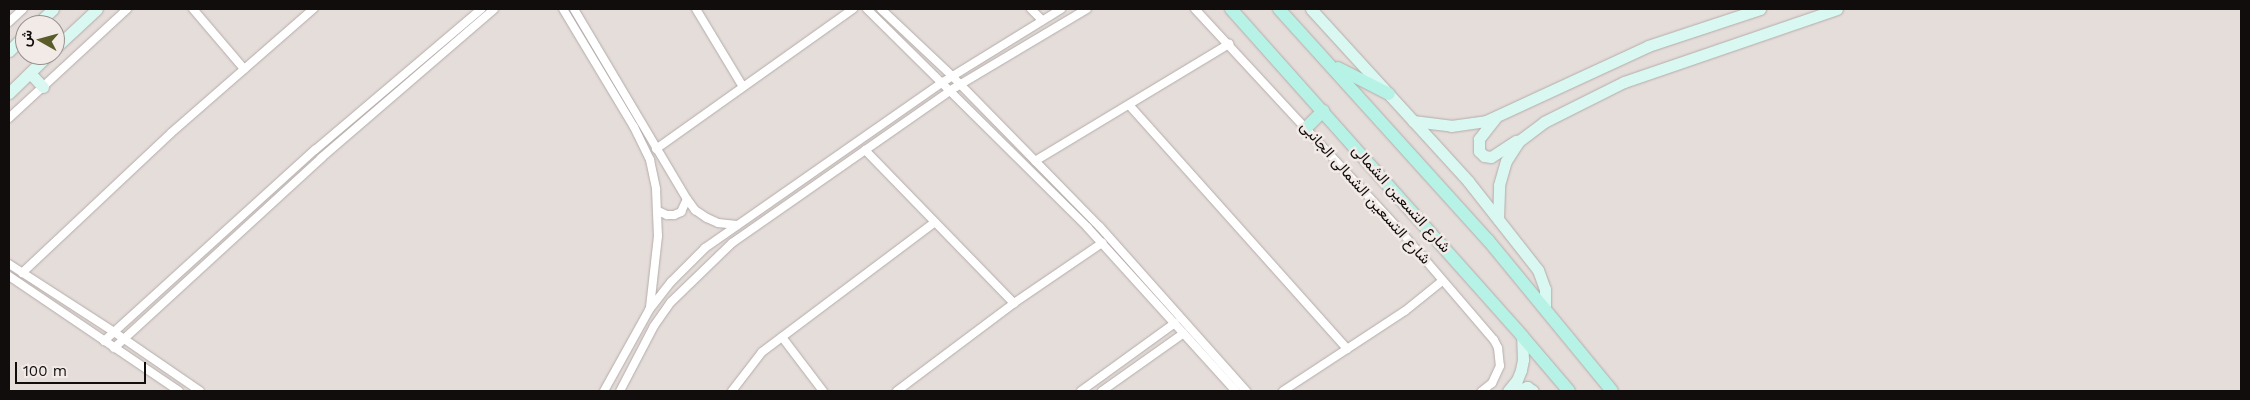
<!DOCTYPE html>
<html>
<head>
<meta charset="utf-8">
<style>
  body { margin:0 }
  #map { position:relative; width:2250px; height:400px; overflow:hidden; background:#e5ddda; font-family:"Work Sans",Vazirmatn,sans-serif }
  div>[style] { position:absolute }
  .roads { filter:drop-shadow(0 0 1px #b3aca9) drop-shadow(0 0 1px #b3aca9) }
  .street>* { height:8px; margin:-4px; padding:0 4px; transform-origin:4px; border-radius:4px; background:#fff }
  .secondary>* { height:11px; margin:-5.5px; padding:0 5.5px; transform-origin:5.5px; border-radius:5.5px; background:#daf8f2 }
  .primary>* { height:12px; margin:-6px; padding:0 6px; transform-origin:6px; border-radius:6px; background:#b6f2e5 }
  span { translate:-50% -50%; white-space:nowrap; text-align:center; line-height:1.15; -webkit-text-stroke:5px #f2eae7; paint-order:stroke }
  .street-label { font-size:15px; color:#100d0c }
  .frame { position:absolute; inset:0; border:10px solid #100d0c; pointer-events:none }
  .north { position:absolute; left:15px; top:15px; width:50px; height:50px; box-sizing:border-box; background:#f2eae7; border:1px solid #98928f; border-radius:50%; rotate:277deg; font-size:14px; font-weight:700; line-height:20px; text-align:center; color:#100d0c }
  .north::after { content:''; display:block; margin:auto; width:18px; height:22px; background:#5a5c2a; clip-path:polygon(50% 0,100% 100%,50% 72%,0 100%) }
  .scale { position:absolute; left:15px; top:362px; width:131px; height:22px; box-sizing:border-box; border:2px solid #100d0c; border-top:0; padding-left:6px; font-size:15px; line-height:18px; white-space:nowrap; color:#100d0c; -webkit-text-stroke:4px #f2eae7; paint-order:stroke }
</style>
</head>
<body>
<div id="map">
  <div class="roads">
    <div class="street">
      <i style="left:193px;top:9px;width:79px;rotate:49.6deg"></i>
      <i style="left:563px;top:9px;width:138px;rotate:59deg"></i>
      <i style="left:634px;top:127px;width:37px;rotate:64deg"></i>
      <i style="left:650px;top:160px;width:30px;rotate:78deg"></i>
      <i style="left:656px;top:189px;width:47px;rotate:87.6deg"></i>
      <i style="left:658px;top:236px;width:71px;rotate:96.4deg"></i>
      <i style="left:574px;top:9px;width:221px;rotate:59.3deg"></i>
      <i style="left:687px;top:199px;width:14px;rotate:54deg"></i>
      <i style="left:695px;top:210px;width:14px;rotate:34deg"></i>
      <i style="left:707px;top:218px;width:12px;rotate:24deg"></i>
      <i style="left:718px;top:223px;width:19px;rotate:6deg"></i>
      <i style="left:696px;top:9px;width:91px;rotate:58.9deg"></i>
      <i style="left:867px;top:9px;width:311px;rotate:44.7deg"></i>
      <i style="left:1088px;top:228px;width:220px;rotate:47.8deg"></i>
      <i style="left:881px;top:9px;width:98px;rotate:43.3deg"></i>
      <i style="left:952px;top:76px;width:211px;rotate:45.6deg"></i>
      <i style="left:1100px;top:227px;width:220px;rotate:48.3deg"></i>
      <i style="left:1031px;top:9px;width:16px;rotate:45deg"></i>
      <i style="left:1195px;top:9px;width:308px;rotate:47.2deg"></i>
      <i style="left:1404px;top:235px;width:138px;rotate:49.4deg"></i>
      <i style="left:1494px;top:340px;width:9px;rotate:63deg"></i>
      <i style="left:1498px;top:348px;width:18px;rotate:84deg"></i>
      <i style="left:1500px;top:366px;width:19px;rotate:115deg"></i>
      <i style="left:1492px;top:383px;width:13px;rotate:141deg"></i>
      <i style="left:9px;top:22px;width:19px;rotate:-43deg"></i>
      <i style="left:1130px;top:106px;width:326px;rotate:48.2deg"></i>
      <i style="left:9px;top:118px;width:161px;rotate:-42.7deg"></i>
      <i style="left:656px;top:149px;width:242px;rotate:-35.4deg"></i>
      <i style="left:865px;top:150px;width:214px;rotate:45.8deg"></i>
      <i style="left:1035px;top:161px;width:227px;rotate:-31.1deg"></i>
      <i style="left:658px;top:211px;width:10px;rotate:24deg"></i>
      <i style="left:667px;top:215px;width:7px"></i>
      <i style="left:674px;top:215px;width:8px;rotate:-23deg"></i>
      <i style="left:681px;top:212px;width:14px;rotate:-65deg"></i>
      <i style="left:9px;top:264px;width:125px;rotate:32.9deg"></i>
      <i style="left:114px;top:332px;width:104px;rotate:34.5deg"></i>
      <i style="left:22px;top:273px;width:204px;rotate:-43.2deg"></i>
      <i style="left:171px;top:133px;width:189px;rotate:-41.1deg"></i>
      <i style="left:9px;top:276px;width:205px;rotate:34.1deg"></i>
      <i style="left:782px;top:337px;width:68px;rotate:52.8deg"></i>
      <i style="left:104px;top:341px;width:285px;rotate:-42.2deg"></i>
      <i style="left:315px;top:150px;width:218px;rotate:-40.3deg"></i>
      <i style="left:114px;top:348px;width:281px;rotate:-42.5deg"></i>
      <i style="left:321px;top:158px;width:228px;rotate:-40.7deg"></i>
      <i style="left:604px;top:391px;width:93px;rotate:-60.9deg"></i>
      <i style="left:649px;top:310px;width:36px;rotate:-52deg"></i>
      <i style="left:671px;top:282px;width:48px;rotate:-45deg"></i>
      <i style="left:705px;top:248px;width:290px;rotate:-34.9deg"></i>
      <i style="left:943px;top:82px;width:139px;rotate:-31.7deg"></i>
      <i style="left:620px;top:391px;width:73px;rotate:-62.4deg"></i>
      <i style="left:654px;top:326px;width:29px;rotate:-55deg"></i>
      <i style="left:671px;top:302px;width:85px;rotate:-44deg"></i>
      <i style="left:732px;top:243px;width:267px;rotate:-34.9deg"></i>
      <i style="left:951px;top:90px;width:158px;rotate:-30.8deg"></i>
      <i style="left:732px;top:391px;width:49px;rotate:-52.4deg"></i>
      <i style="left:762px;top:352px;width:216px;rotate:-36.9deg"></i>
      <i style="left:897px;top:391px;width:146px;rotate:-36.9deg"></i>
      <i style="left:1014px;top:303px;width:107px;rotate:-34.3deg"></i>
      <i style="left:1081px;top:391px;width:116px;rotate:-35.9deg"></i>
      <i style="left:1102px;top:391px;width:100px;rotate:-35.3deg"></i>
      <i style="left:1283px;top:391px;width:146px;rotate:-33.3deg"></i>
      <i style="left:1405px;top:311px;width:48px;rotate:-39deg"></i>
    </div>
    <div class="secondary">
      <i style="left:1311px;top:9px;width:233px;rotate:47.6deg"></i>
      <i style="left:1468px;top:181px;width:113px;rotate:51.8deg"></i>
      <i style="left:1538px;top:270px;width:20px;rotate:70deg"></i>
      <i style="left:1545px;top:289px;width:20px;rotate:90deg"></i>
      <i style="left:36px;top:25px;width:23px;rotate:-43deg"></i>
      <i style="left:55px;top:48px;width:57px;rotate:-42.9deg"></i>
      <i style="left:9px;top:51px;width:23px;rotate:-45deg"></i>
      <i style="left:30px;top:73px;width:19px;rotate:47deg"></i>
      <i style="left:9px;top:93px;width:54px;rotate:-44.3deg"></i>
      <i style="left:1496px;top:117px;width:28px;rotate:128deg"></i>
      <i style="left:1479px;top:139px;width:12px;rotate:90deg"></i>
      <i style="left:1479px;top:151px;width:7px;rotate:45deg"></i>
      <i style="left:1484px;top:156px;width:7px;rotate:8deg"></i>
      <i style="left:1491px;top:157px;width:30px;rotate:-33deg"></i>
      <i style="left:1413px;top:121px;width:38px;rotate:7deg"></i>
      <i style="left:1451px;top:126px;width:35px;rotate:-8deg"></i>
      <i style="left:1486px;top:121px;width:179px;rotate:-24.8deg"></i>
      <i style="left:1648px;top:46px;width:118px;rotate:-18.3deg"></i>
      <i style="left:1498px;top:219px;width:34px;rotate:-88deg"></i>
      <i style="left:1499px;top:185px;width:25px;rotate:-74deg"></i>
      <i style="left:1506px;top:161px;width:24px;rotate:-57deg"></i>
      <i style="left:1519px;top:141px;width:31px;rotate:-37deg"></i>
      <i style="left:1544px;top:122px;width:89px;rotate:-26.6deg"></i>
      <i style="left:1624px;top:82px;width:225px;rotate:-18.9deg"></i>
      <i style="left:1508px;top:391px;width:14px;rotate:-51deg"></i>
      <i style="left:1517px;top:380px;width:11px;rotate:-68deg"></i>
      <i style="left:1521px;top:370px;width:10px;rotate:-79deg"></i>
      <i style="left:1523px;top:360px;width:24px;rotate:-92deg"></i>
      <i style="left:1515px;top:391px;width:13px;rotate:-18deg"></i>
      <i style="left:1527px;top:387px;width:7px;rotate:34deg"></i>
    </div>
    <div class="primary">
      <i style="left:1231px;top:9px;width:438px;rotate:48.3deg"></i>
      <i style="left:1522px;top:336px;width:72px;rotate:49.5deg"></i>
      <i style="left:1279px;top:9px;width:312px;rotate:47.9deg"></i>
      <i style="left:1488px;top:240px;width:195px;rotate:50.6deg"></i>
      <i style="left:1338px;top:68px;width:57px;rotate:27deg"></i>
      <i style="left:1307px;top:127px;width:23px;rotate:-45deg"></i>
    </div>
  </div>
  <div class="street-label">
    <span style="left:1365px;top:193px;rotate:48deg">شارع التسعين الشمالى الجانبى</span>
    <span style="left:1401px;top:199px;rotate:48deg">شارع التسعين الشمالى</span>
  </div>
  <div class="frame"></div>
  <div class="north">ش</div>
  <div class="scale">100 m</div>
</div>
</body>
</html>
